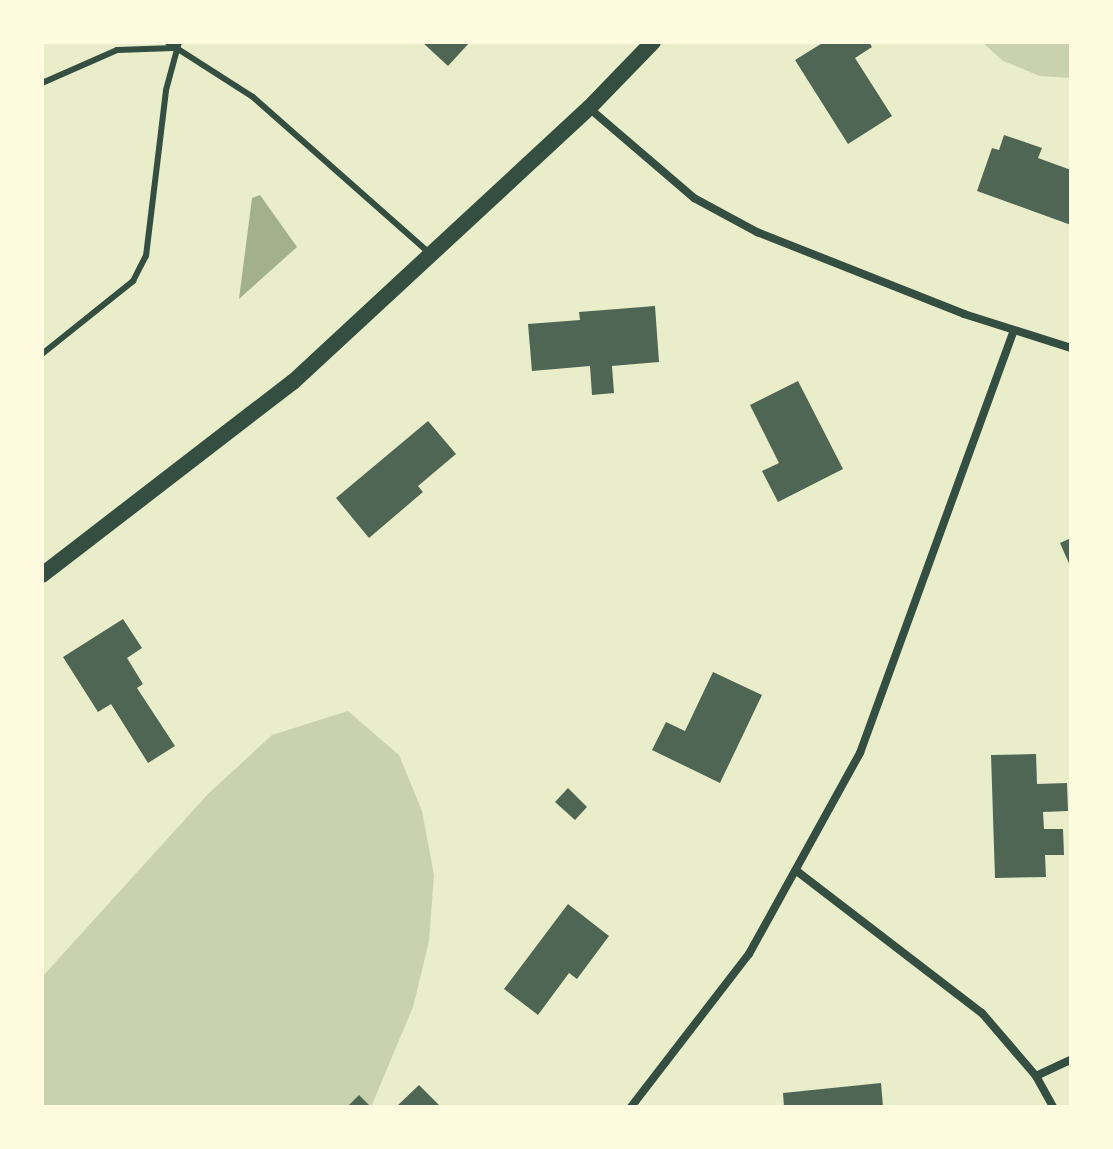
<!DOCTYPE html>
<html>
<head>
<meta charset="utf-8">
<style>
  body { margin:0 }
  #map { position:relative; width:1113px; height:1149px; overflow:hidden; background:#e9edc9; font-family:"Asap Condensed",sans-serif }
  div>[style] { position:absolute }
  .green>* { inset:0; background:#cad2ad }
  .water>* { inset:0; background:#a3b18a }
  .building>* { inset:0; background:#4f6655 }
  .service>* { height:6px; margin:-3px; padding:0 3px; transform-origin:3px; border-radius:3px; background:#344e41 }
  .minor>* { height:8px; margin:-4px; padding:0 4px; transform-origin:4px; border-radius:4px; background:#344e41 }
  .secondary>* { height:16px; margin:-8px; padding:0 8px; transform-origin:8px; border-radius:8px; background:#344e41 }
  span { translate:-50% -50%; white-space:nowrap; text-align:center; line-height:1.15; -webkit-text-stroke:8px #fefae0; paint-order:stroke }
  .frame { position:absolute; inset:0; border:44px solid #fefae0; pointer-events:none }
</style>
</head>
<body>
<div id="map">
  <div class="green">
    <i style="clip-path:polygon(982px 42px,1071px 42px,1071px 78px,1040px 76px,1003px 61px)"></i>
    <i style="clip-path:polygon(348px 711px,399px 755px,422px 811px,434px 875px,429px 941px,413px 1007px,371px 1107px,42px 1107px,42px 977px,208px 794px,272px 735px)"></i>
  </div>
  <div class="water">
    <i style="clip-path:polygon(260px 195px,297px 247px,239px 299px,252px 198px)"></i>
  </div>
  <div class="building">
    <i style="clip-path:polygon(422px 42px,470px 42px,448px 66px)"></i>
    <i style="clip-path:polygon(824px 42px,869px 42px,872px 47px,855px 58px,892px 116px,848px 144px,795px 60px)"></i>
    <i style="clip-path:polygon(1004px 135px,1042px 148px,1038px 158px,1071px 170px,1071px 225px,977px 191px,992px 148px,999px 150px)"></i>
    <i style="clip-path:polygon(655px 306px,659px 362px,612px 366px,614px 393px,592px 395px,590px 366px,532px 371px,528px 324px,580px 320px,579px 312px)"></i>
    <i style="clip-path:polygon(798px 381px,843px 469px,778px 502px,762px 471px,779px 463px,750px 405px)"></i>
    <i style="clip-path:polygon(428px 421px,456px 454px,418px 486px,423px 492px,369px 538px,336px 498px)"></i>
    <i style="clip-path:polygon(1071px 538px,1071px 568px,1060px 543px)"></i>
    <i style="clip-path:polygon(123px 619px,142px 648px,127px 658px,143px 684px,137px 688px,175px 746px,148px 763px,111px 704px,98px 712px,63px 657px)"></i>
    <i style="clip-path:polygon(713px 672px,762px 695px,720px 783px,652px 750px,666px 722px,685px 731px)"></i>
    <i style="clip-path:polygon(1036px 754px,1037px 784px,1067px 783px,1068px 811px,1043px 812px,1044px 829px,1063px 829px,1064px 855px,1045px 855px,1046px 877px,995px 878px,991px 755px)"></i>
    <i style="clip-path:polygon(568px 788px,587px 807px,575px 820px,555px 802px)"></i>
    <i style="clip-path:polygon(568px 904px,609px 936px,577px 979px,569px 973px,538px 1015px,504px 989px)"></i>
    <i style="clip-path:polygon(881px 1083px,883px 1107px,784px 1107px,783px 1093px)"></i>
    <i style="clip-path:polygon(419px 1085px,441px 1107px,396px 1107px)"></i>
    <i style="clip-path:polygon(359px 1095px,371px 1107px,347px 1107px)"></i>
  </div>
  <div class="service">
    <i style="left:167px;top:42px;width:102px;rotate:32.6deg"></i>
    <i style="left:253px;top:97px;width:234px;rotate:41.5deg"></i>
    <i style="left:42px;top:83px;width:82px;rotate:-23.7deg"></i>
    <i style="left:117px;top:50px;width:57px;rotate:-2deg"></i>
    <i style="left:42px;top:354px;width:117px;rotate:-38.7deg"></i>
    <i style="left:133px;top:281px;width:28px;rotate:-63deg"></i>
    <i style="left:146px;top:256px;width:167px;rotate:-83.1deg"></i>
    <i style="left:166px;top:90px;width:50px;rotate:-74.8deg"></i>
  </div>
  <div class="minor">
    <i style="left:589px;top:108px;width:138px;rotate:40.6deg"></i>
    <i style="left:694px;top:198px;width:72px;rotate:28.4deg"></i>
    <i style="left:757px;top:232px;width:223px;rotate:21.6deg"></i>
    <i style="left:964px;top:314px;width:112px;rotate:17.6deg"></i>
    <i style="left:798px;top:872px;width:232px;rotate:37.5deg"></i>
    <i style="left:982px;top:1013px;width:83px;rotate:49.4deg"></i>
    <i style="left:1036px;top:1076px;width:35px;rotate:61deg"></i>
    <i style="left:1036px;top:1076px;width:38px;rotate:-25deg"></i>
    <i style="left:631px;top:1107px;width:193px;rotate:-52.4deg"></i>
    <i style="left:749px;top:954px;width:230px;rotate:-61.1deg"></i>
    <i style="left:860px;top:753px;width:450px;rotate:-70deg"></i>
  </div>
  <div class="secondary">
    <i style="left:42px;top:575px;width:317px;rotate:-37.6deg"></i>
    <i style="left:293px;top:382px;width:403px;rotate:-42.8deg"></i>
    <i style="left:589px;top:108px;width:92px;rotate:-45.9deg"></i>
  </div>
  <div class="frame"></div>
</div>
</body>
</html>
